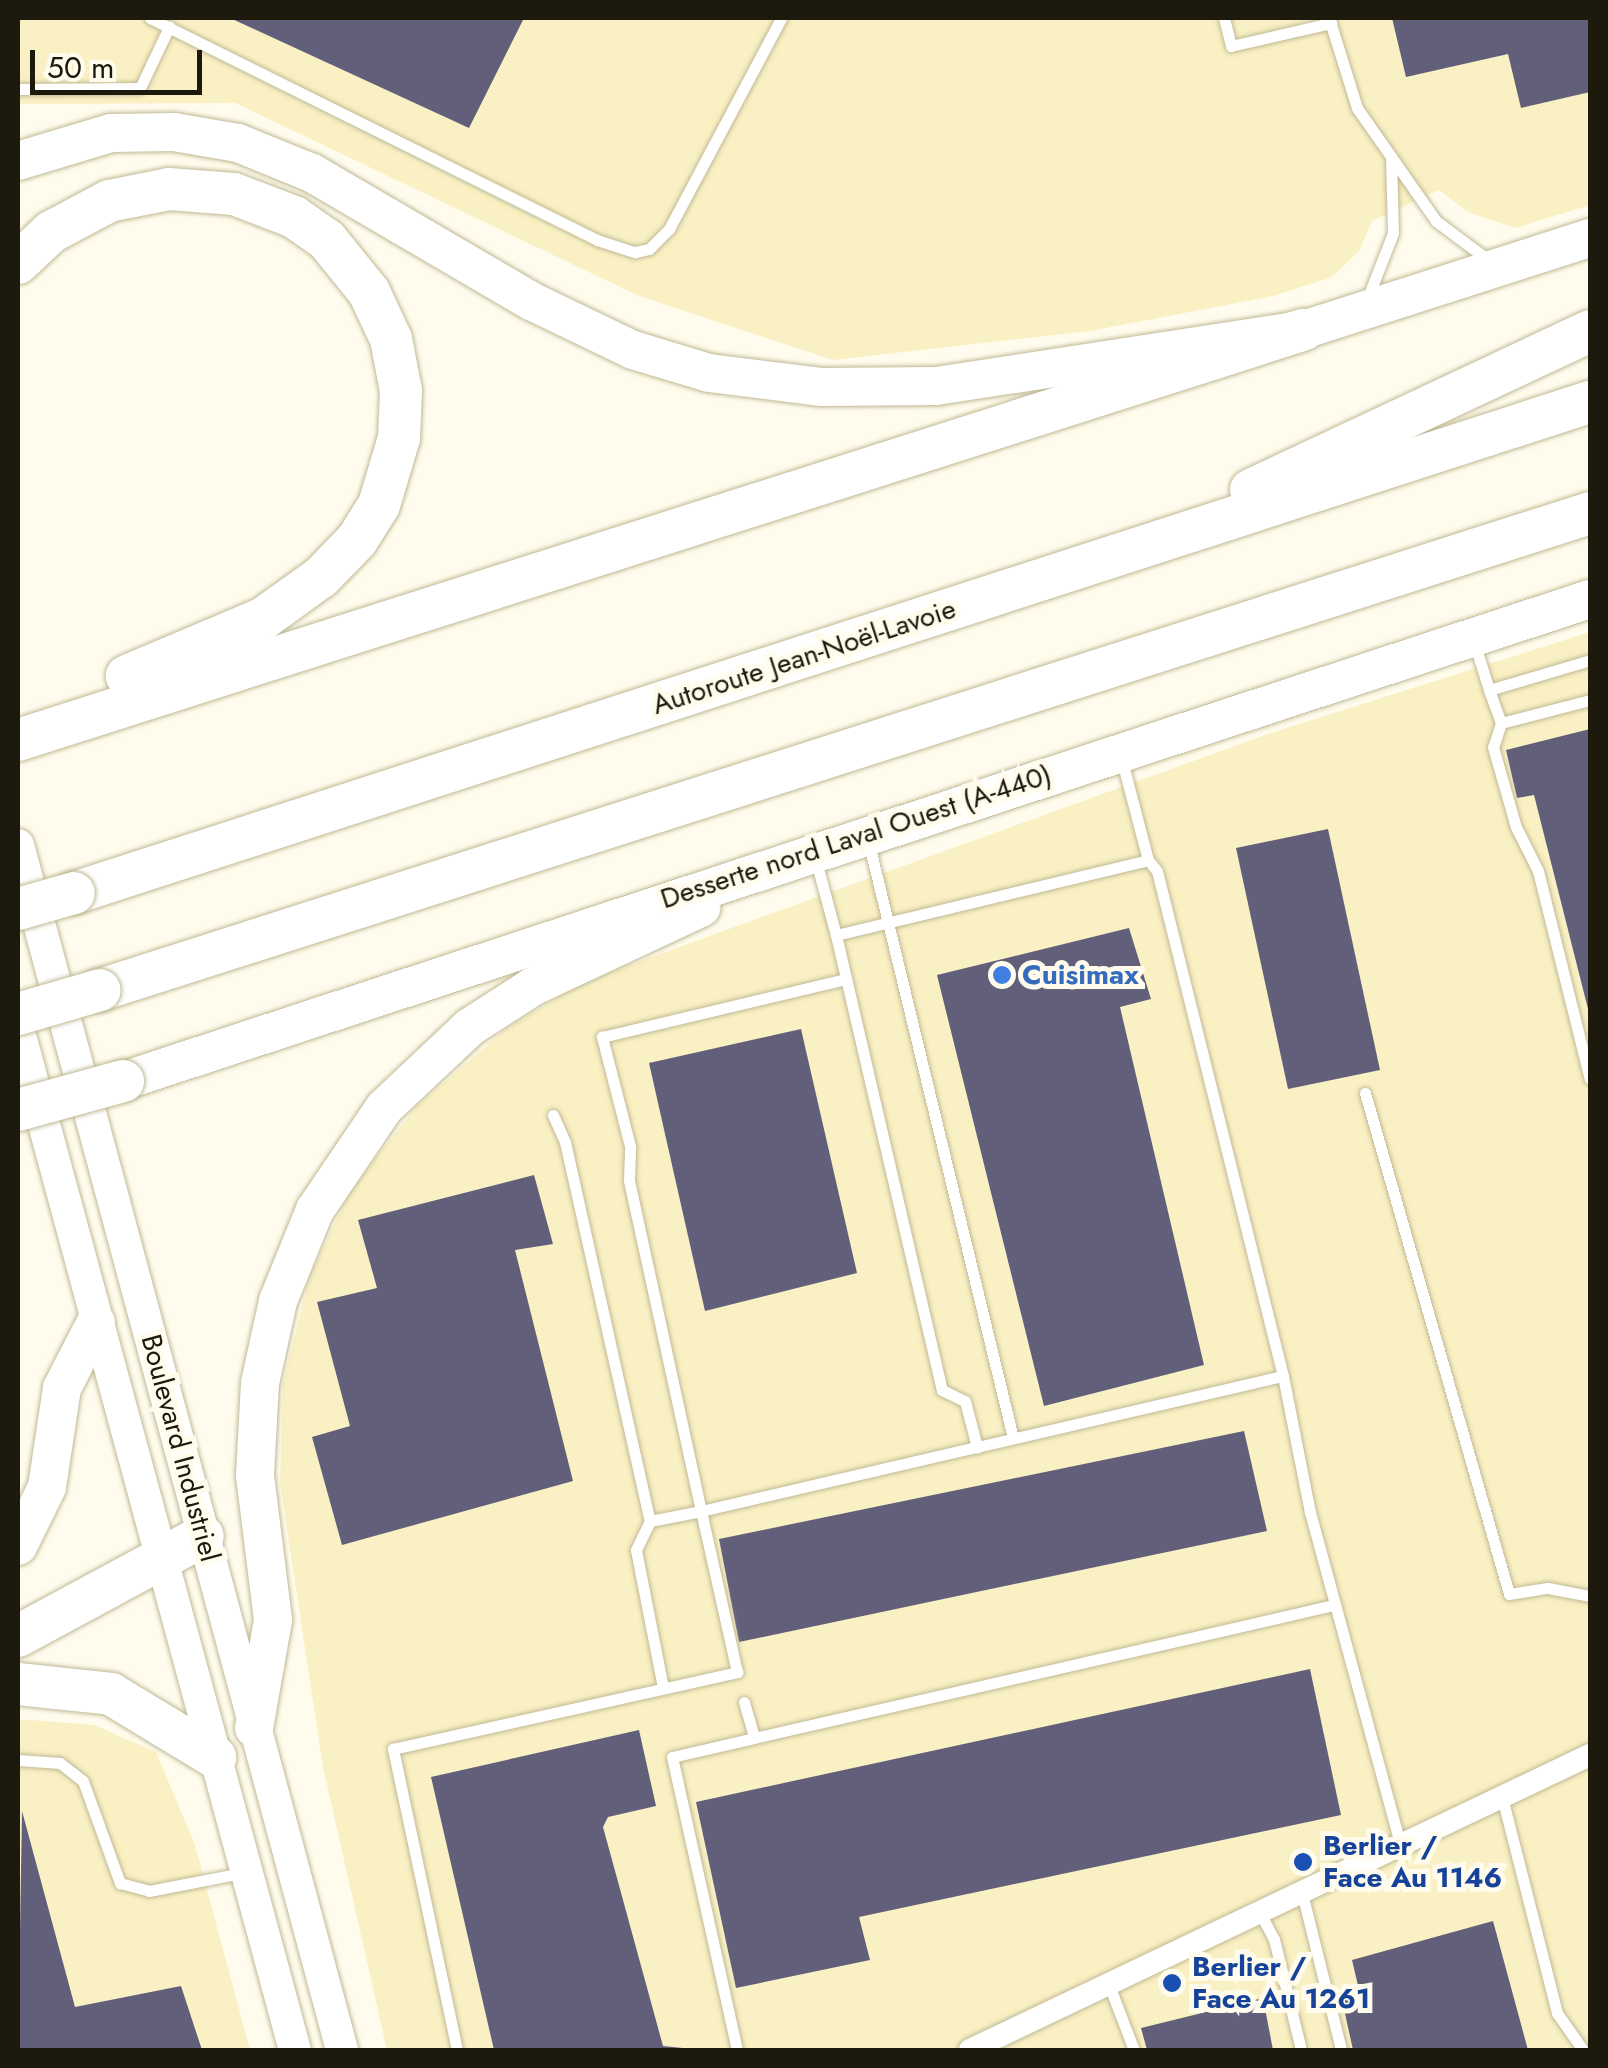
<!DOCTYPE html>
<html>
<head>
<meta charset="utf-8">
<style>
  body { margin:0 }
  #map { position:relative; width:1608px; height:2068px; overflow:hidden; background:#fffced; font-family:Jost,sans-serif }
  div>[style] { position:absolute }
  .built>* { inset:0; background:#f9f0c3 }
  .building>* { inset:0; background:#625f7b }
  .roads { filter:drop-shadow(0 0 2px #c0b995) drop-shadow(0 0 2px #c0b995) }
  .lane>* { height:11px; margin:-5.5px; padding:0 5.5px; transform-origin:5.5px; border-radius:5.5px; background:#fff }
  .street>* { height:22px; margin:-11px; padding:0 11px; transform-origin:11px; border-radius:11px; background:#fff }
  .secondary>* { height:32px; margin:-16px; padding:0 16px; transform-origin:16px; border-radius:16px; background:#fff }
  .primary>* { height:38px; margin:-19px; padding:0 19px; transform-origin:19px; border-radius:19px; background:#fff }
  .highway>* { height:42px; margin:-21px; padding:0 21px; transform-origin:21px; border-radius:21px; background:#fff }
  .bridges { filter:drop-shadow(0 0 2px #c0b995) drop-shadow(0 0 2px #c0b995) }
  .highway-bridge>* { height:42px; margin:-21px; padding:0 21px; transform-origin:21px; border-radius:21px; background:#fff }
  .dots>* { width:28px; height:28px; translate:-50% -50%; box-sizing:border-box; border:5px solid #fffced; border-radius:50% }
  span { translate:-50% -50%; white-space:nowrap; text-align:center; line-height:1.15; -webkit-text-stroke:10px #fffced; paint-order:stroke }
  .street-label { font-size:28px; color:#1d1a0d }
  .shop-label { font-size:28px; color:#366cbe; font-weight:700 }
  .left { translate:0 -50%; text-align:left }
  .transit-label { font-size:28px; color:#164399; font-weight:700 }
  .frame { position:absolute; inset:0; border:20px solid #1d1a0d; pointer-events:none }
  .scale { position:absolute; left:30px; top:50px; width:172px; height:45px; box-sizing:border-box; border:5px solid #1d1a0d; border-top:0; padding-left:12px; font-size:30px; line-height:35px; white-space:nowrap; color:#1d1a0d; -webkit-text-stroke:8px #fffced; paint-order:stroke }
</style>
</head>
<body>
<div id="map">
  <div class="built">
    <i style="clip-path:polygon(18px 18px,1590px 18px,1590px 205px,1515px 228px,1468px 212px,1439px 190px,1372px 221px,1359px 251px,1332px 277px,1273px 296px,1090px 331px,833px 360px,639px 296px,235px 103px,18px 104px)"></i>
    <i style="clip-path:polygon(1590px 632px,1590px 2050px,387px 2050px,323px 1767px,280px 1483px,283px 1383px,310px 1276px,351px 1189px,418px 1105px,507px 1028px,585px 981px,1268px 734px)"></i>
    <i style="clip-path:polygon(18px 1719px,94px 1725px,156px 1752px,195px 1845px,250px 2050px,18px 2050px)"></i>
  </div>
  <div class="building">
    <i style="clip-path:polygon(230px 18px,524px 18px,469px 128px)"></i>
    <i style="clip-path:polygon(1392px 18px,1590px 18px,1590px 92px,1521px 108px,1508px 54px,1406px 77px)"></i>
    <i style="clip-path:polygon(1590px 729px,1590px 1013px,1589px 1013px,1534px 795px,1517px 798px,1506px 750px)"></i>
    <i style="clip-path:polygon(1328px 829px,1380px 1070px,1288px 1089px,1236px 848px)"></i>
    <i style="clip-path:polygon(1129px 928px,1151px 999px,1120px 1007px,1204px 1365px,1044px 1406px,937px 975px)"></i>
    <i style="clip-path:polygon(801px 1029px,857px 1273px,705px 1311px,649px 1063px)"></i>
    <i style="clip-path:polygon(534px 1175px,553px 1244px,515px 1250px,573px 1481px,342px 1545px,312px 1437px,350px 1426px,317px 1302px,377px 1288px,358px 1220px)"></i>
    <i style="clip-path:polygon(1244px 1431px,1267px 1531px,739px 1642px,719px 1539px)"></i>
    <i style="clip-path:polygon(1310px 1669px,1341px 1815px,859px 1917px,870px 1960px,736px 1988px,696px 1802px)"></i>
    <i style="clip-path:polygon(639px 1730px,656px 1806px,608px 1817px,603px 1827px,663px 2046px,702px 2050px,494px 2050px,431px 1777px)"></i>
    <i style="clip-path:polygon(22px 1811px,75px 2007px,181px 1986px,202px 2050px,18px 2050px)"></i>
    <i style="clip-path:polygon(1493px 1921px,1528px 2050px,1353px 2050px,1342px 2000px,1360px 1994px,1352px 1960px)"></i>
    <i style="clip-path:polygon(1263px 1998px,1273px 2050px,1147px 2050px,1141px 2028px)"></i>
  </div>
  <div class="roads">
    <div class="lane">
      <i style="left:150px;top:18px;width:499px;rotate:26.4deg"></i>
      <i style="left:597px;top:240px;width:40px;rotate:18deg"></i>
      <i style="left:635px;top:252px;width:14px;rotate:-12deg"></i>
      <i style="left:649px;top:249px;width:28px;rotate:-45deg"></i>
      <i style="left:669px;top:229px;width:239px;rotate:-62deg"></i>
      <i style="left:1224px;top:18px;width:29px;rotate:76deg"></i>
      <i style="left:1231px;top:46px;width:103px;rotate:-13deg"></i>
      <i style="left:1329px;top:18px;width:94px;rotate:72.7deg"></i>
      <i style="left:1357px;top:108px;width:138px;rotate:55deg"></i>
      <i style="left:1436px;top:221px;width:69px;rotate:36.7deg"></i>
      <i style="left:18px;top:89px;width:122px;rotate:-0.5deg"></i>
      <i style="left:140px;top:88px;width:68px;rotate:-64.6deg"></i>
      <i style="left:1366px;top:302px;width:74px;rotate:-68.6deg"></i>
      <i style="left:1393px;top:233px;width:76px;rotate:-91.5deg"></i>
      <i style="left:1474px;top:642px;width:50px;rotate:72.6deg"></i>
      <i style="left:1489px;top:690px;width:105px;rotate:-16.5deg"></i>
      <i style="left:1489px;top:690px;width:35px;rotate:70deg"></i>
      <i style="left:1501px;top:723px;width:92px;rotate:-14.5deg"></i>
      <i style="left:1501px;top:723px;width:25px;rotate:108deg"></i>
      <i style="left:1493px;top:747px;width:83px;rotate:74deg"></i>
      <i style="left:1516px;top:827px;width:49px;rotate:63.4deg"></i>
      <i style="left:1538px;top:871px;width:214px;rotate:76deg"></i>
      <i style="left:868px;top:840px;width:615px;rotate:76.37deg"></i>
      <i style="left:816px;top:861px;width:77px;rotate:74.9deg"></i>
      <i style="left:836px;top:935px;width:321px;rotate:-13.5deg"></i>
      <i style="left:1148px;top:860px;width:102px;rotate:-104.7deg"></i>
      <i style="left:836px;top:935px;width:467px;rotate:76.9deg"></i>
      <i style="left:942px;top:1390px;width:25px;rotate:26deg"></i>
      <i style="left:965px;top:1401px;width:48px;rotate:75.4deg"></i>
      <i style="left:977px;top:1447px;width:314px;rotate:-13.1deg"></i>
      <i style="left:1283px;top:1376px;width:520px;rotate:-104.01deg"></i>
      <i style="left:1157px;top:871px;width:14px;rotate:-129deg"></i>
      <i style="left:1365px;top:1093px;width:521px;rotate:73.96deg"></i>
      <i style="left:1509px;top:1594px;width:39px;rotate:-9deg"></i>
      <i style="left:1548px;top:1588px;width:43px;rotate:10.8deg"></i>
      <i style="left:553px;top:1115px;width:30px;rotate:66deg"></i>
      <i style="left:565px;top:1142px;width:388px;rotate:77.4deg"></i>
      <i style="left:650px;top:1521px;width:52px;rotate:-11.1deg"></i>
      <i style="left:701px;top:1511px;width:339px;rotate:-102.3deg"></i>
      <i style="left:629px;top:1180px;width:34px;rotate:-88deg"></i>
      <i style="left:630px;top:1146px;width:113px;rotate:-104.4deg"></i>
      <i style="left:602px;top:1037px;width:251px;rotate:-13.4deg"></i>
      <i style="left:1283px;top:1376px;width:139px;rotate:78.8deg"></i>
      <i style="left:1310px;top:1512px;width:346px;rotate:74.8deg"></i>
      <i style="left:650px;top:1521px;width:32px;rotate:116deg"></i>
      <i style="left:636px;top:1550px;width:141px;rotate:78.9deg"></i>
      <i style="left:744px;top:1702px;width:37px;rotate:74deg"></i>
      <i style="left:754px;top:1738px;width:595px;rotate:-12.92deg"></i>
      <i style="left:18px;top:1760px;width:42px;rotate:4.1deg"></i>
      <i style="left:60px;top:1763px;width:29px;rotate:38deg"></i>
      <i style="left:83px;top:1781px;width:109px;rotate:70.1deg"></i>
      <i style="left:120px;top:1883px;width:30px;rotate:15deg"></i>
      <i style="left:149px;top:1891px;width:95px;rotate:-11deg"></i>
      <i style="left:1502px;top:1797px;width:223px;rotate:75.7deg"></i>
      <i style="left:1557px;top:2013px;width:45px;rotate:54.9deg"></i>
      <i style="left:1302px;top:1893px;width:162px;rotate:76deg"></i>
      <i style="left:1260px;top:1913px;width:30px;rotate:62deg"></i>
      <i style="left:1274px;top:1939px;width:114px;rotate:76.3deg"></i>
      <i style="left:1109px;top:1985px;width:70px;rotate:69deg"></i>
      <i style="left:457px;top:2050px;width:308px;rotate:-102deg"></i>
      <i style="left:393px;top:1749px;width:353px;rotate:-12.6deg"></i>
      <i style="left:737px;top:1672px;width:165px;rotate:-102.6deg"></i>
      <i style="left:701px;top:1511px;width:283px;rotate:-13.1deg"></i>
      <i style="left:737px;top:2050px;width:300px;rotate:-102.5deg"></i>
      <i style="left:672px;top:1757px;width:84px;rotate:-13deg"></i>
    </div>
    <div class="street">
      <i style="left:970px;top:2050px;width:687px;rotate:-25.45deg"></i>
    </div>
    <div class="secondary">
      <i style="left:18px;top:845px;width:1248px;rotate:74.95deg"></i>
      <i style="left:18px;top:1028px;width:1059px;rotate:74.84deg"></i>
    </div>
    <div class="primary">
      <i style="left:18px;top:161px;width:97px;rotate:-16.8deg"></i>
      <i style="left:111px;top:133px;width:63px;rotate:-0.9deg"></i>
      <i style="left:174px;top:132px;width:65px;rotate:9.8deg"></i>
      <i style="left:238px;top:143px;width:80px;rotate:22.1deg"></i>
      <i style="left:312px;top:173px;width:254px;rotate:30.3deg"></i>
      <i style="left:531px;top:301px;width:113px;rotate:25.7deg"></i>
      <i style="left:633px;top:350px;width:79px;rotate:16.8deg"></i>
      <i style="left:709px;top:373px;width:114px;rotate:7.1deg"></i>
      <i style="left:822px;top:387px;width:114px;rotate:-0.5deg"></i>
      <i style="left:936px;top:386px;width:371px;rotate:-8.7deg"></i>
      <i style="left:1303px;top:330px;width:301px;rotate:-17.8deg"></i>
      <i style="left:123px;top:1081px;width:1544px;rotate:-18.19deg"></i>
      <i style="left:18px;top:1546px;width:66px;rotate:-63.8deg"></i>
      <i style="left:47px;top:1487px;width:100px;rotate:-81.4deg"></i>
      <i style="left:62px;top:1388px;width:74px;rotate:-62.7deg"></i>
      <i style="left:254px;top:1728px;width:110px;rotate:-80deg"></i>
      <i style="left:273px;top:1620px;width:146px;rotate:-97.1deg"></i>
      <i style="left:255px;top:1475px;width:92px;rotate:-86.9deg"></i>
      <i style="left:260px;top:1383px;width:84px;rotate:-77.6deg"></i>
      <i style="left:278px;top:1301px;width:98px;rotate:-67.9deg"></i>
      <i style="left:315px;top:1210px;width:123px;rotate:-55.9deg"></i>
      <i style="left:384px;top:1108px;width:118px;rotate:-43.3deg"></i>
      <i style="left:470px;top:1027px;width:74px;rotate:-32.8deg"></i>
      <i style="left:532px;top:987px;width:187px;rotate:-25.1deg"></i>
    </div>
    <div class="highway">
      <i style="left:18px;top:263px;width:45px;rotate:-43.2deg"></i>
      <i style="left:51px;top:232px;width:66px;rotate:-28.1deg"></i>
      <i style="left:109px;top:201px;width:61px;rotate:-11.3deg"></i>
      <i style="left:169px;top:189px;width:65px;rotate:4.4deg"></i>
      <i style="left:234px;top:194px;width:64px;rotate:21deg"></i>
      <i style="left:294px;top:217px;width:40px;rotate:34.9deg"></i>
      <i style="left:327px;top:240px;width:67px;rotate:51.1deg"></i>
      <i style="left:369px;top:292px;width:52px;rotate:64.9deg"></i>
      <i style="left:391px;top:339px;width:53px;rotate:79.1deg"></i>
      <i style="left:401px;top:391px;width:47px;rotate:92.4deg"></i>
      <i style="left:399px;top:438px;width:70px;rotate:106.6deg"></i>
      <i style="left:379px;top:505px;width:41px;rotate:122.2deg"></i>
      <i style="left:357px;top:540px;width:52px;rotate:134.2deg"></i>
      <i style="left:321px;top:577px;width:70px;rotate:144.3deg"></i>
      <i style="left:264px;top:618px;width:149px;rotate:157.1deg"></i>
      <i style="left:1251px;top:490px;width:374px;rotate:-25.1deg"></i>
      <i style="left:18px;top:740px;width:1349px;rotate:-17.7deg"></i>
      <i style="left:74px;top:893px;width:1594px;rotate:-17.95deg"></i>
      <i style="left:100px;top:990px;width:1564px;rotate:-17.75deg"></i>
      <i style="left:18px;top:1636px;width:210px;rotate:-28.4deg"></i>
      <i style="left:18px;top:1684px;width:94px;rotate:6.1deg"></i>
      <i style="left:111px;top:1694px;width:122px;rotate:31.2deg"></i>
    </div>
  </div>
  <div class="bridges">
    <div class="highway-bridge">
      <i style="left:18px;top:909px;width:58px;rotate:-15.9deg"></i>
      <i style="left:18px;top:1014px;width:85px;rotate:-16.3deg"></i>
      <i style="left:18px;top:1110px;width:109px;rotate:-15.4deg"></i>
    </div>
  </div>
  <div class="dots">
    <i style="left:1002px;top:975px;background:#3f7fe0"></i>
    <i style="left:1303px;top:1862px;background:#1a4fb4"></i>
    <i style="left:1172px;top:1983px;background:#1a4fb4"></i>
  </div>
  <div class="street-label">
    <span style="left:804px;top:657px;rotate:-18deg">Autoroute Jean-Noël-Lavoie</span>
    <span style="left:856px;top:837px;rotate:-18deg">Desserte nord Laval Ouest (A-440)</span>
    <span style="left:180px;top:1448px;rotate:75deg">Boulevard Industriel</span>
  </div>
  <div class="shop-label">
    <span class="left" style="left:1022px;top:975px">Cuisimax</span>
  </div>
  <div class="transit-label">
    <span class="left" style="left:1323px;top:1862px">Berlier /<br>Face Au 1146</span>
    <span class="left" style="left:1192px;top:1983px">Berlier /<br>Face Au 1261</span>
  </div>
  <div class="frame"></div>
  <div class="scale">50 m</div>
</div>
</body>
</html>
